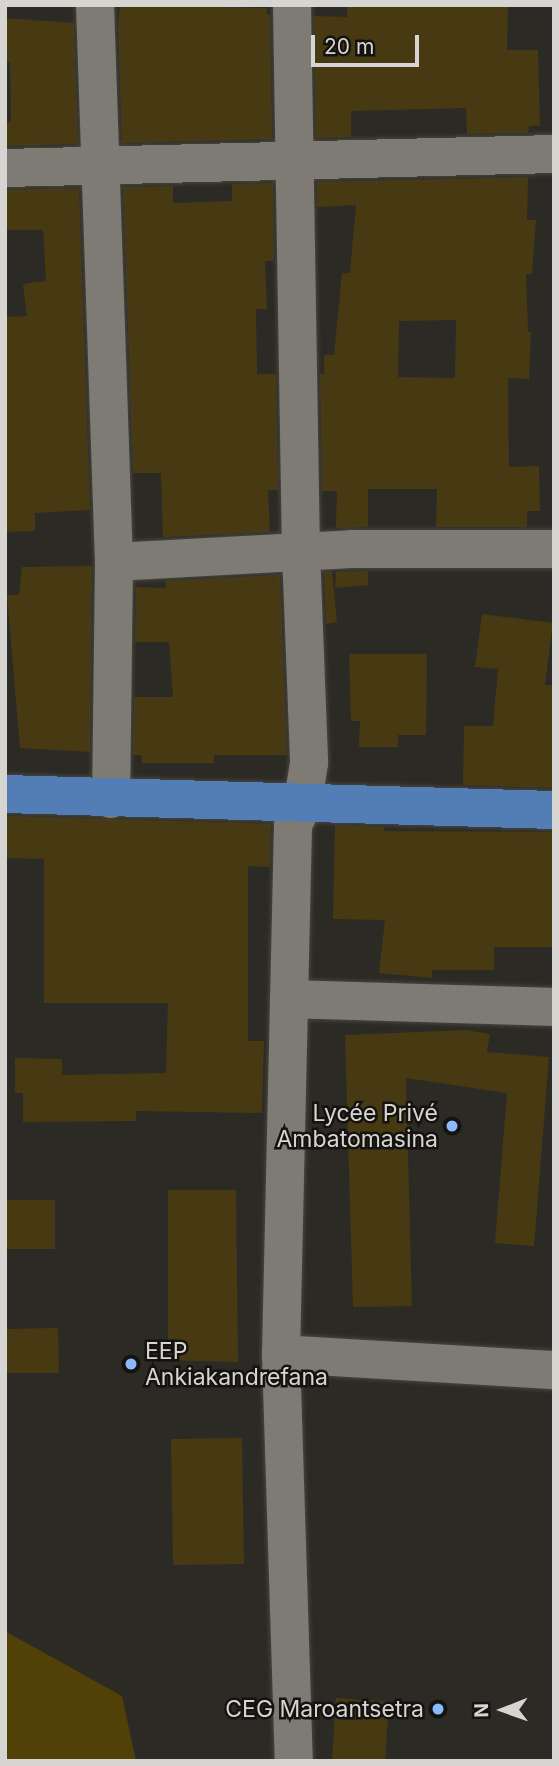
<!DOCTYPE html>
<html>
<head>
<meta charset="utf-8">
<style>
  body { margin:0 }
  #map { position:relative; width:559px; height:1766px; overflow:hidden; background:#2c2a24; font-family:Inter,sans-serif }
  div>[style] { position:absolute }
  .green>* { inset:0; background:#524106 }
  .building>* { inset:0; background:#473a13 }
  .roads { filter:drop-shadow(0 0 2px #474540) drop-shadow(0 0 2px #474540) }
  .minor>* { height:38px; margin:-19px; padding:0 19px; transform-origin:19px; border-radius:19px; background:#7e7b74 }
  .major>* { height:38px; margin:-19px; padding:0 19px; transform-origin:19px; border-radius:19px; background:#537db5 }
  .dots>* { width:19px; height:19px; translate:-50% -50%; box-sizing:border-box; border:4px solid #141310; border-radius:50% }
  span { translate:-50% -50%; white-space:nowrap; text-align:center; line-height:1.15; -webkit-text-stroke:5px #141310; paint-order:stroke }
  .poi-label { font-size:23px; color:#d7d5d2 }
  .right { translate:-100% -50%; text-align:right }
  .left { translate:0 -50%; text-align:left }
  .frame { position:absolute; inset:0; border:7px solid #d7d5d2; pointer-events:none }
  .north { position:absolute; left:468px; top:1675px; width:70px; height:70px; -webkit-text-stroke:5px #141310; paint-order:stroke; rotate:269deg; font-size:19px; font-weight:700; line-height:28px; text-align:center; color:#d7d5d2 }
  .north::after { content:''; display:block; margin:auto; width:24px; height:32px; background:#d7d5d2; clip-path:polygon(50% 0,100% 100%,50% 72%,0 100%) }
  .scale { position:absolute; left:311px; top:35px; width:108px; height:32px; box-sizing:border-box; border:4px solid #d7d5d2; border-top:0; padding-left:9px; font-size:21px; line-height:24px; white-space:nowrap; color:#d7d5d2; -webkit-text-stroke:5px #141310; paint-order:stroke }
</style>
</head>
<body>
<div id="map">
  <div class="green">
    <i style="clip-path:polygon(5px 1631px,122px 1696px,136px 1761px,5px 1761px)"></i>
  </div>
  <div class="building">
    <i style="clip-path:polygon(120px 5px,267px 8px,267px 15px,270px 15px,272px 139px,122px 143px,118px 26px)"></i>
    <i style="clip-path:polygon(508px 5px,507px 50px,538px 50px,540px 126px,529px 126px,528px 133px,467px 134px,466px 108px,351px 111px,351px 137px,316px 138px,314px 16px,347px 17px,347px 7px)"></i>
    <i style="clip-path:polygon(5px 18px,74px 23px,78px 144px,5px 146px,5px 122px,11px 122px,10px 62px,5px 62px)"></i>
    <i style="clip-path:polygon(evenodd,528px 177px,527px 220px,536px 220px,532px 274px,526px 274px,528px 332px,531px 332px,529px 379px,508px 378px,509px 467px,539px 466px,540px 511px,527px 511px,527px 527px,436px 527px,437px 489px,368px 489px,368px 527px,336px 528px,337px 491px,322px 491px,320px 374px,324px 374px,324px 355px,334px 355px,342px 273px,350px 273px,356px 205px,317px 207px,317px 182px,528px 177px,456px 320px,455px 378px,398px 377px,399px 321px,456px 320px)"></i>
    <i style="clip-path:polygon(273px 183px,274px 261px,265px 261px,267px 309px,256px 309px,257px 374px,276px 374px,278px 490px,268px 490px,270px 532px,163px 537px,161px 473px,133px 473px,123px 187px,173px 186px,173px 203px,232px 201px,232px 184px)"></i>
    <i style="clip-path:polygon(79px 188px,90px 510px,35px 513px,35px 531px,5px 532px,5px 317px,27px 316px,23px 284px,46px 281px,43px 230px,5px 230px,5px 190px)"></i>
    <i style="clip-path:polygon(92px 566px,90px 752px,20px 748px,7px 595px,19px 595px,22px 567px)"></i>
    <i style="clip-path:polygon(368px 571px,368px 585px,335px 588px,336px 572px)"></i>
    <i style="clip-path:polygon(324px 572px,332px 572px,337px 622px,326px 624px)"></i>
    <i style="clip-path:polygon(280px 575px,287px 755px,214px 755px,214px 763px,142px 763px,142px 755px,133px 755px,134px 697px,173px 697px,169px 642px,135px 642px,136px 587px,166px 588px,165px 581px)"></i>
    <i style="clip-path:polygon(482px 614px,553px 623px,545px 685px,554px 685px,554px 788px,463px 785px,464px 726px,493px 726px,498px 669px,475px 667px)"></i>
    <i style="clip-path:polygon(349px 654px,427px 654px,426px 735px,398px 735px,398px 747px,359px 747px,360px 721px,351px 721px)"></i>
    <i style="clip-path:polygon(5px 816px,271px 824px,270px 867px,248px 866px,248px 1041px,264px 1041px,262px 1113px,136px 1111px,136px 1121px,23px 1122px,23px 1093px,15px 1093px,15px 1058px,62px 1059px,62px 1075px,166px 1073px,168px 1003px,44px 1003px,44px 859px,5px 858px)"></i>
    <i style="clip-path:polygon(335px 825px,384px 827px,384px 831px,554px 832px,554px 947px,494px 947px,494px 970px,432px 970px,432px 978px,379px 973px,385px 920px,333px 919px)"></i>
    <i style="clip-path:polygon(466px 1030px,490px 1034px,487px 1052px,549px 1057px,534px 1246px,495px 1243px,507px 1093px,406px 1078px,412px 1306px,353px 1307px,345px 1035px)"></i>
    <i style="clip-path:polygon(168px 1190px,236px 1190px,238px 1362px,168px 1360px)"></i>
    <i style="clip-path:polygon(5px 1200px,55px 1200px,55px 1249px,5px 1249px)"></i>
    <i style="clip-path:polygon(58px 1328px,59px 1373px,5px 1373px,5px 1329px)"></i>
    <i style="clip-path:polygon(242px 1438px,244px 1564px,173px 1565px,171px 1439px)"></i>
    <i style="clip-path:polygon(336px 1698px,389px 1702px,385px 1761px,332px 1760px)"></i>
  </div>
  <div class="roads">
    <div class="minor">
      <i style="left:95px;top:5px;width:557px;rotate:88.05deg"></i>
      <i style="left:114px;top:562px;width:237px;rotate:90.7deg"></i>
      <i style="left:292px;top:5px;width:546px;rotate:89.06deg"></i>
      <i style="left:301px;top:551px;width:212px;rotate:87.8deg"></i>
      <i style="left:309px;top:763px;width:39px;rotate:99deg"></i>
      <i style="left:303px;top:802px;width:25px;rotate:113deg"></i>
      <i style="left:293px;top:825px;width:529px;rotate:91.3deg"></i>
      <i style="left:281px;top:1354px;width:407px;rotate:88.2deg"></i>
      <i style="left:5px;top:168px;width:549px;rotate:-1.46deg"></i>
      <i style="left:114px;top:562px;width:238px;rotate:-3.1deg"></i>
      <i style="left:352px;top:549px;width:202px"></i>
      <i style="left:289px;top:999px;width:265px;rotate:1.7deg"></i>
      <i style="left:281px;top:1354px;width:273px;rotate:3.4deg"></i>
    </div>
    <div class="major">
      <i style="left:5px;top:794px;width:549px;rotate:1.67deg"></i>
    </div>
  </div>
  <div class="dots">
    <i style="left:452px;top:1126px;background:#8abafc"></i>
    <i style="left:131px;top:1364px;background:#8abafc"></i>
    <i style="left:438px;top:1709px;background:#8abafc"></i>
  </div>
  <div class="poi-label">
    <span class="right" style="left:438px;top:1126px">Lycée Privé<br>Ambatomasina</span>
    <span class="left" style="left:145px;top:1364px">EEP<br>Ankiakandrefana</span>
    <span class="right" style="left:424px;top:1709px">CEG Maroantsetra</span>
  </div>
  <div class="frame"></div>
  <div class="north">N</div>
  <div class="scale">20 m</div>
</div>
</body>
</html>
